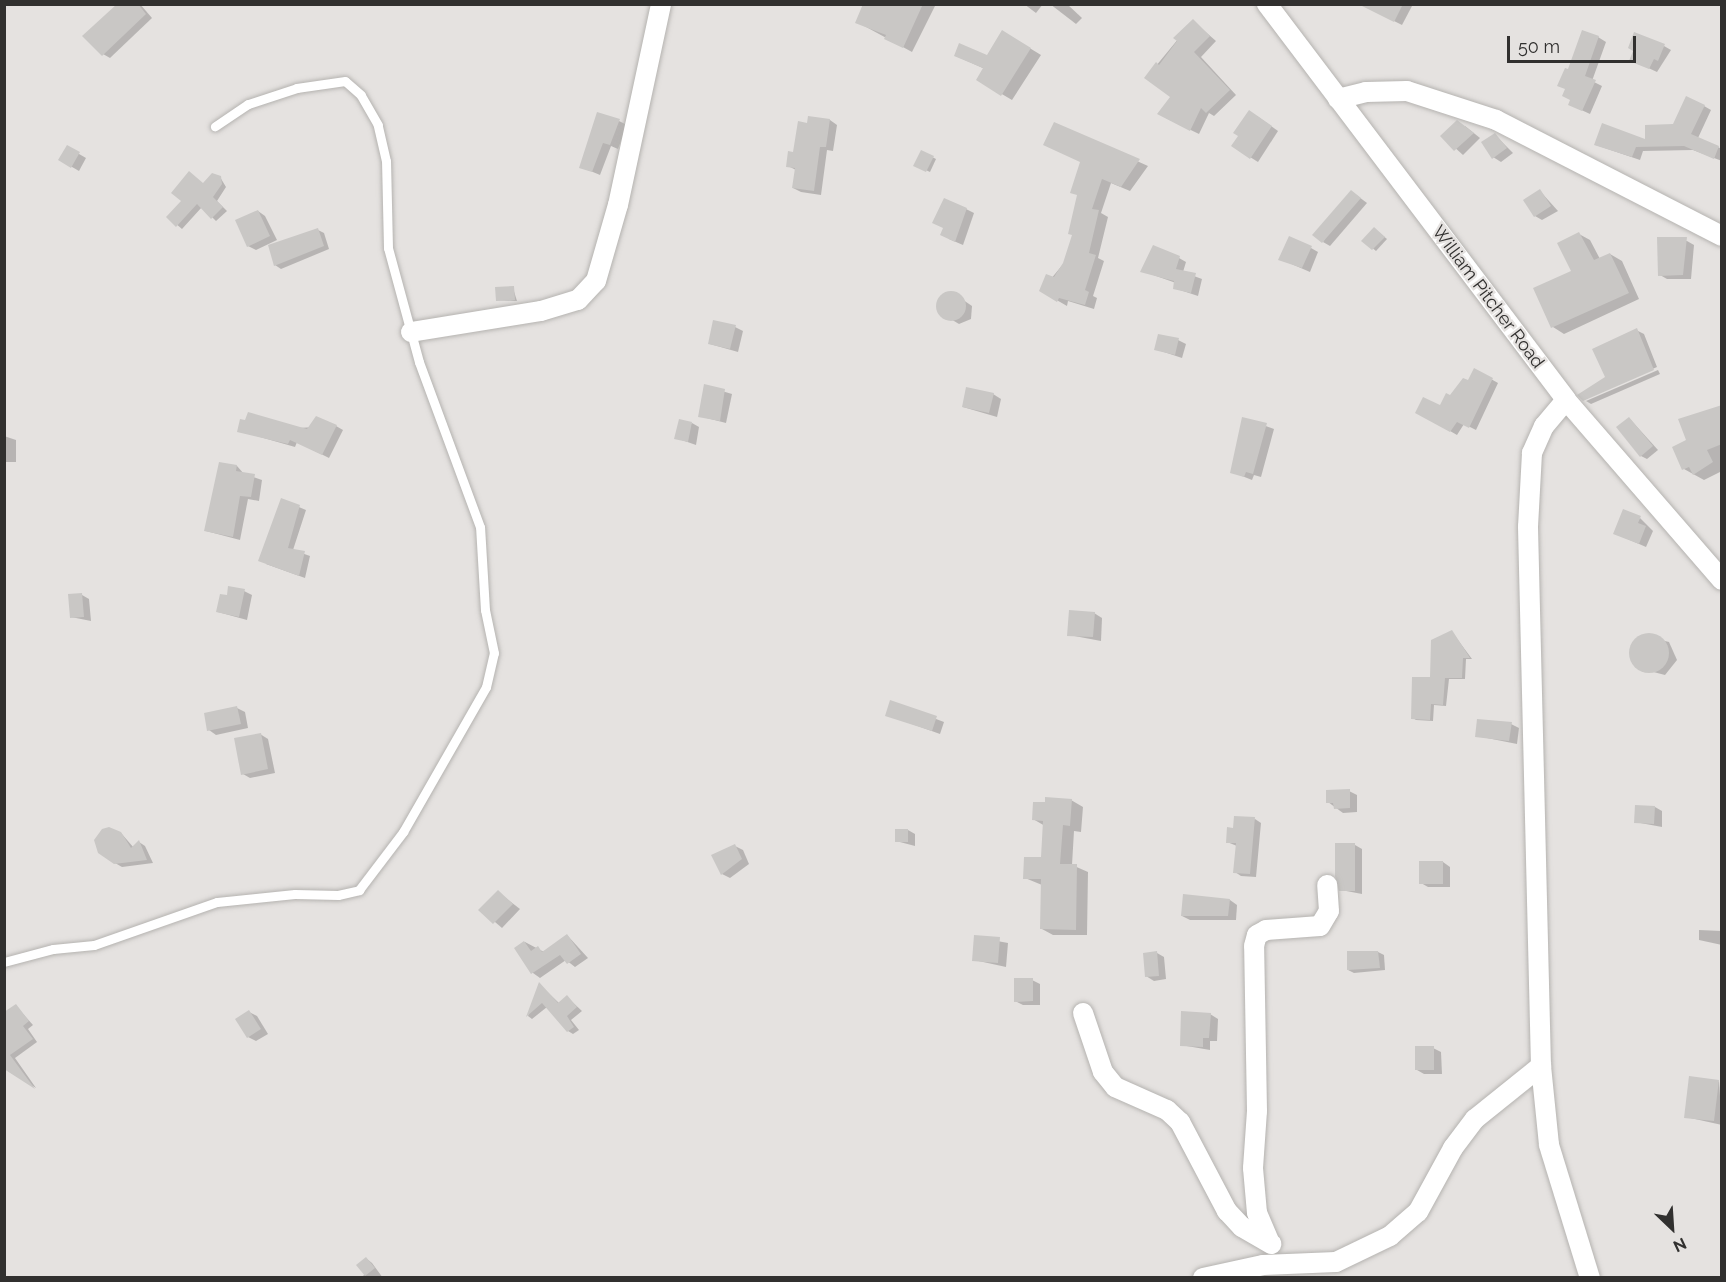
<!DOCTYPE html>
<html>
<head>
<meta charset="utf-8">
<style>
  body { margin:0 }
  #map { position:relative; width:1726px; height:1282px; overflow:hidden; background:#e5e2e0; font-family:Raleway,sans-serif }
  div>[style] { position:absolute }
  .shadow>* { inset:0; background:#0003 }
  .building>* { inset:0; background:#c9c7c5 }
  .round { border-radius:50% }
  .roads { filter:drop-shadow(0 0 2px #b5b3b0) drop-shadow(0 0 2px #b5b3b0) }
  .lane>* { height:9px; margin:-4.5px; padding:0 4.5px; transform-origin:4.5px; border-radius:4.5px; background:#fff }
  .street>* { height:20px; margin:-10px; padding:0 10px; transform-origin:10px; border-radius:10px; background:#fff }
  span { translate:-50% -50%; white-space:nowrap; text-align:center; line-height:1.15; -webkit-text-stroke:4.5px #e5e2e0; paint-order:stroke }
  .street-label { font-size:18px; color:#31302f }
  .frame { position:absolute; inset:0; border:6px solid #31302f; pointer-events:none }
  .north { position:absolute; left:1642px; top:1198px; width:60px; height:60px; -webkit-text-stroke:4px #e5e2e0; paint-order:stroke; rotate:155deg; font-size:16px; font-weight:700; line-height:24px; text-align:center; color:#31302f }
  .north::after { content:''; display:block; margin:auto; width:21px; height:27px; background:#31302f; clip-path:polygon(50% 0,100% 100%,50% 72%,0 100%) }
  .scale { position:absolute; left:1507px; top:36px; width:129px; height:27px; box-sizing:border-box; border:3px solid #31302f; border-top:0; padding-left:8px; font-size:18px; line-height:21px; white-space:nowrap; color:#31302f; -webkit-text-stroke:4px #e5e2e0; paint-order:stroke }
</style>
</head>
<body>
<div id="map">
  <div class="shadow">
    <i style="clip-path:polygon(120px 4px,140px 4px,152px 18px,110px 58px,103px 54px)"></i>
    <i style="clip-path:polygon(864px 4px,936px 4px,912px 52px,857px 22px)"></i>
    <i style="clip-path:polygon(1024px 4px,1043px 4px,1036px 13px)"></i>
    <i style="clip-path:polygon(1050px 4px,1067px 4px,1082px 18px,1076px 24px)"></i>
    <i style="clip-path:polygon(1380px 4px,1409px 4px,1412px 6px,1402px 25px,1384px 16px)"></i>
    <i style="clip-path:polygon(1193px 21px,1216px 41px,1201px 57px,1236px 95px,1214px 116px,1209px 113px,1199px 134px,1166px 118px,1172px 97px,1146px 78px)"></i>
    <i style="clip-path:polygon(1598px 37px,1606px 42px,1592px 81px,1602px 86px,1590px 114px,1577px 108px,1566px 89px,1569px 71px)"></i>
    <i style="clip-path:polygon(1013px 38px,1041px 55px,1012px 100px,978px 80px,985px 69px,956px 56px,987px 57px)"></i>
    <i style="clip-path:polygon(1664px 46px,1671px 50px,1657px 72px,1631px 60px,1635px 51px)"></i>
    <i style="clip-path:polygon(1704px 106px,1711px 110px,1698px 138px,1722px 149px,1722px 161px,1693px 150px,1643px 151px,1640px 160px,1596px 145px,1647px 141px)"></i>
    <i style="clip-path:polygon(1257px 116px,1278px 131px,1258px 162px,1250px 157px,1240px 136px)"></i>
    <i style="clip-path:polygon(830px 120px,837px 125px,833px 151px,827px 150px,821px 195px,801px 192px,793px 188px,796px 170px,788px 166px,808px 124px)"></i>
    <i style="clip-path:polygon(619px 121px,627px 125px,618px 149px,611px 146px,600px 175px,581px 167px)"></i>
    <i style="clip-path:polygon(1055px 124px,1148px 166px,1130px 191px,1111px 183px,1101px 213px,1108px 217px,1098px 258px,1104px 261px,1093px 296px,1097px 298px,1094px 309px,1068px 301px,1067px 306px,1041px 291px,1064px 263px,1074px 236px,1082px 162px)"></i>
    <i style="clip-path:polygon(1465px 126px,1480px 138px,1463px 155px,1442px 136px)"></i>
    <i style="clip-path:polygon(1495px 135px,1513px 153px,1501px 162px,1493px 157px)"></i>
    <i style="clip-path:polygon(67px 147px,86px 158px,79px 171px,60px 160px)"></i>
    <i style="clip-path:polygon(922px 152px,936px 159px,930px 172px,915px 165px)"></i>
    <i style="clip-path:polygon(220px 177px,226px 187px,217px 201px,227px 211px,216px 221px,202px 207px,182px 229px,168px 217px,204px 184px)"></i>
    <i style="clip-path:polygon(1351px 191px,1367px 203px,1330px 246px,1323px 242px)"></i>
    <i style="clip-path:polygon(1540px 191px,1558px 211px,1542px 220px,1535px 216px)"></i>
    <i style="clip-path:polygon(966px 209px,974px 213px,963px 245px,949px 239px,944px 228px)"></i>
    <i style="clip-path:polygon(258px 211px,265px 216px,277px 240px,256px 250px,248px 246px)"></i>
    <i style="clip-path:polygon(318px 230px,324px 233px,329px 249px,281px 269px,275px 265px)"></i>
    <i style="clip-path:polygon(1377px 231px,1387px 239px,1376px 251px,1364px 241px)"></i>
    <i style="clip-path:polygon(1579px 234px,1590px 240px,1600px 259px,1610px 254px,1622px 261px,1639px 299px,1564px 334px,1553px 327px,1535px 289px,1573px 272px)"></i>
    <i style="clip-path:polygon(1659px 239px,1687px 241px,1694px 245px,1691px 279px,1667px 279px,1660px 275px)"></i>
    <i style="clip-path:polygon(1311px 248px,1318px 252px,1310px 272px,1280px 259px)"></i>
    <i style="clip-path:polygon(1179px 258px,1186px 262px,1183px 272px,1202px 279px,1198px 296px,1174px 288px,1176px 283px,1142px 271px)"></i>
    <i style="clip-path:polygon(513px 288px,517px 301px,497px 300px)"></i>
    <i style="clip-path:polygon(953px 293px,972px 306px,971px 319px,959px 324px,939px 312px,941px 298px)"></i>
    <i style="clip-path:polygon(735px 327px,743px 331px,738px 352px,710px 344px)"></i>
    <i style="clip-path:polygon(1636px 330px,1644px 334px,1657px 367px,1585px 398px,1607px 378px)"></i>
    <i style="clip-path:polygon(1178px 340px,1186px 344px,1182px 358px,1155px 349px)"></i>
    <i style="clip-path:polygon(1475px 370px,1498px 383px,1476px 430px,1464px 424px,1457px 435px,1417px 412px,1440px 407px,1468px 382px)"></i>
    <i style="clip-path:polygon(1658px 370px,1660px 374px,1591px 404px,1586px 401px)"></i>
    <i style="clip-path:polygon(705px 386px,732px 394px,726px 423px,699px 416px)"></i>
    <i style="clip-path:polygon(993px 394px,1001px 399px,997px 417px,963px 407px)"></i>
    <i style="clip-path:polygon(1722px 406px,1722px 471px,1704px 480px,1684px 469px,1688px 441px)"></i>
    <i style="clip-path:polygon(1243px 418px,1274px 429px,1261px 477px,1254px 475px,1252px 480px,1232px 472px)"></i>
    <i style="clip-path:polygon(1629px 418px,1658px 450px,1647px 459px,1641px 456px)"></i>
    <i style="clip-path:polygon(692px 423px,699px 427px,696px 445px,676px 438px)"></i>
    <i style="clip-path:polygon(336px 426px,343px 430px,329px 458px,297px 442px,295px 447px,239px 431px)"></i>
    <i style="clip-path:polygon(4px 436px,16px 440px,16px 462px,4px 462px)"></i>
    <i style="clip-path:polygon(220px 464px,237px 466px,244px 474px,262px 480px,259px 501px,248px 499px,240px 540px,206px 531px)"></i>
    <i style="clip-path:polygon(282px 500px,306px 510px,293px 550px,310px 556px,305px 578px,266px 564px)"></i>
    <i style="clip-path:polygon(1640px 518px,1653px 531px,1646px 547px,1623px 537px)"></i>
    <i style="clip-path:polygon(244px 591px,252px 595px,247px 620px,218px 612px)"></i>
    <i style="clip-path:polygon(82px 595px,89px 599px,91px 621px,71px 617px)"></i>
    <i style="clip-path:polygon(1094px 613px,1102px 618px,1101px 641px,1069px 635px)"></i>
    <i style="clip-path:polygon(1452px 632px,1472px 659px,1466px 659px,1465px 679px,1449px 679px,1446px 706px,1434px 705px,1433px 721px,1416px 720px,1413px 718px)"></i>
    <i style="clip-path:polygon(1641px 635px,1669px 642px,1677px 660px,1665px 675px,1638px 668px,1630px 650px)"></i>
    <i style="clip-path:polygon(891px 702px,944px 722px,940px 734px,887px 715px)"></i>
    <i style="clip-path:polygon(237px 708px,245px 712px,248px 728px,216px 735px,209px 730px)"></i>
    <i style="clip-path:polygon(1511px 724px,1519px 728px,1517px 744px,1477px 736px)"></i>
    <i style="clip-path:polygon(260px 734px,268px 739px,275px 773px,250px 778px,243px 774px)"></i>
    <i style="clip-path:polygon(1349px 791px,1357px 795px,1357px 812px,1343px 813px,1328px 802px)"></i>
    <i style="clip-path:polygon(1071px 800px,1083px 807px,1081px 832px,1074px 831px,1072px 865px,1088px 872px,1087px 935px,1053px 935px,1042px 929px,1042px 885px,1025px 878px,1043px 859px,1045px 826px,1033px 819px,1046px 804px)"></i>
    <i style="clip-path:polygon(1655px 807px,1662px 811px,1662px 827px,1635px 822px)"></i>
    <i style="clip-path:polygon(1255px 819px,1261px 823px,1256px 877px,1241px 876px,1235px 872px,1237px 846px,1227px 842px,1235px 829px)"></i>
    <i style="clip-path:polygon(908px 830px,915px 834px,915px 846px,896px 841px)"></i>
    <i style="clip-path:polygon(121px 833px,134px 848px,139px 842px,145px 846px,153px 863px,122px 867px,115px 863px)"></i>
    <i style="clip-path:polygon(1355px 845px,1362px 849px,1362px 894px,1341px 890px)"></i>
    <i style="clip-path:polygon(735px 846px,743px 850px,749px 864px,730px 878px,722px 874px)"></i>
    <i style="clip-path:polygon(1443px 862px,1450px 867px,1450px 887px,1428px 887px,1421px 883px)"></i>
    <i style="clip-path:polygon(498px 892px,520px 909px,502px 928px,481px 910px)"></i>
    <i style="clip-path:polygon(1230px 900px,1237px 905px,1236px 920px,1190px 920px,1182px 916px)"></i>
    <i style="clip-path:polygon(1699px 930px,1722px 931px,1722px 945px,1699px 940px)"></i>
    <i style="clip-path:polygon(567px 935px,588px 958px,575px 967px,566px 960px,540px 978px,533px 973px,516px 948px,525px 942px,544px 952px)"></i>
    <i style="clip-path:polygon(976px 937px,1008px 943px,1006px 967px,974px 960px)"></i>
    <i style="clip-path:polygon(1378px 952px,1384px 955px,1385px 970px,1354px 973px,1348px 970px)"></i>
    <i style="clip-path:polygon(1157px 953px,1164px 957px,1166px 979px,1154px 981px,1146px 976px)"></i>
    <i style="clip-path:polygon(1032px 980px,1040px 984px,1040px 1005px,1023px 1005px,1015px 1001px)"></i>
    <i style="clip-path:polygon(539px 984px,559px 1003px,567px 997px,582px 1011px,571px 1020px,579px 1030px,573px 1034px,568px 1031px,547px 1007px,532px 1019px,528px 1016px)"></i>
    <i style="clip-path:polygon(16px 1006px,33px 1025px,28px 1029px,37px 1042px,15px 1058px,36px 1088px,8px 1071px)"></i>
    <i style="clip-path:polygon(249px 1012px,257px 1016px,268px 1034px,256px 1041px,248px 1037px)"></i>
    <i style="clip-path:polygon(1210px 1014px,1218px 1019px,1217px 1041px,1210px 1041px,1210px 1050px,1181px 1045px)"></i>
    <i style="clip-path:polygon(1433px 1048px,1441px 1052px,1442px 1074px,1424px 1074px,1417px 1070px)"></i>
    <i style="clip-path:polygon(1719px 1081px,1722px 1125px,1686px 1117px)"></i>
    <i style="clip-path:polygon(367px 1259px,372px 1263px,383px 1278px,361px 1278px,365px 1274px)"></i>
  </div>
  <div class="building">
    <i style="clip-path:polygon(117px 4px,138px 4px,146px 14px,102px 56px,82px 36px)"></i>
    <i style="clip-path:polygon(863px 4px,923px 4px,903px 48px,884px 39px,886px 35px,855px 23px)"></i>
    <i style="clip-path:polygon(1358px 4px,1403px 4px,1394px 22px)"></i>
    <i style="clip-path:polygon(1193px 19px,1210px 36px,1194px 52px,1230px 90px,1206px 113px,1201px 108px,1190px 131px,1157px 114px,1170px 97px,1144px 78px,1156px 62px,1159px 65px,1177px 41px,1173px 38px)"></i>
    <i style="clip-path:polygon(1002px 30px,1031px 48px,1001px 96px,976px 80px,983px 68px,954px 56px,959px 43px,987px 55px)"></i>
    <i style="clip-path:polygon(1582px 30px,1599px 36px,1585px 76px,1596px 80px,1582px 111px,1568px 105px,1570px 100px,1562px 96px,1565px 89px,1557px 86px,1565px 68px,1568px 69px)"></i>
    <i style="clip-path:polygon(1634px 32px,1665px 44px,1658px 61px,1654px 59px,1649px 69px,1629px 61px,1633px 51px,1628px 48px)"></i>
    <i style="clip-path:polygon(1686px 96px,1705px 105px,1691px 134px,1719px 146px,1714px 159px,1684px 146px,1636px 147px,1632px 157px,1594px 145px,1602px 123px,1645px 139px,1645px 125px,1673px 124px)"></i>
    <i style="clip-path:polygon(1249px 110px,1272px 126px,1250px 159px,1231px 146px,1238px 136px,1233px 133px)"></i>
    <i style="clip-path:polygon(597px 112px,620px 119px,610px 145px,603px 143px,592px 172px,579px 168px)"></i>
    <i style="clip-path:polygon(808px 116px,830px 119px,826px 147px,820px 147px,814px 191px,792px 188px,795px 168px,786px 167px,788px 151px,793px 152px,798px 121px,807px 123px)"></i>
    <i style="clip-path:polygon(1457px 120px,1474px 133px,1454px 151px,1440px 136px)"></i>
    <i style="clip-path:polygon(1054px 122px,1140px 159px,1121px 187px,1102px 179px,1092px 209px,1099px 210px,1089px 253px,1096px 255px,1085px 290px,1089px 292px,1085px 305px,1059px 298px,1057px 302px,1039px 291px,1046px 274px,1054px 277px,1063px 263px,1072px 235px,1068px 234px,1077px 195px,1070px 193px,1080px 162px,1043px 145px)"></i>
    <i style="clip-path:polygon(1495px 133px,1507px 148px,1492px 159px,1481px 142px)"></i>
    <i style="clip-path:polygon(67px 145px,80px 152px,71px 168px,58px 160px)"></i>
    <i style="clip-path:polygon(921px 150px,934px 156px,926px 172px,913px 166px)"></i>
    <i style="clip-path:polygon(189px 171px,203px 183px,212px 173px,221px 176px,222px 184px,213px 197px,223px 207px,211px 219px,197px 204px,176px 227px,166px 217px,181px 201px,171px 193px)"></i>
    <i style="clip-path:polygon(1540px 189px,1551px 206px,1534px 217px,1523px 200px)"></i>
    <i style="clip-path:polygon(1351px 190px,1361px 198px,1322px 243px,1312px 235px)"></i>
    <i style="clip-path:polygon(944px 198px,967px 208px,955px 242px,940px 235px,943px 228px,932px 223px)"></i>
    <i style="clip-path:polygon(258px 210px,270px 236px,247px 247px,235px 220px)"></i>
    <i style="clip-path:polygon(1374px 227px,1385px 237px,1372px 250px,1361px 241px)"></i>
    <i style="clip-path:polygon(318px 228px,324px 246px,274px 266px,268px 245px)"></i>
    <i style="clip-path:polygon(1579px 232px,1594px 260px,1610px 253px,1629px 293px,1551px 328px,1533px 288px,1571px 271px,1557px 243px)"></i>
    <i style="clip-path:polygon(1289px 236px,1312px 246px,1302px 268px,1278px 260px)"></i>
    <i style="clip-path:polygon(1657px 237px,1687px 237px,1683px 275px,1658px 276px)"></i>
    <i style="clip-path:polygon(1153px 245px,1180px 256px,1176px 269px,1196px 273px,1191px 293px,1173px 289px,1174px 281px,1140px 272px)"></i>
    <i style="clip-path:polygon(514px 286px,515px 300px,496px 301px,495px 287px)"></i>
    <i class="round" style="left:936px;top:291px;width:30px;height:30px"></i>
    <i style="clip-path:polygon(713px 320px,736px 325px,730px 349px,708px 344px)"></i>
    <i style="clip-path:polygon(1637px 328px,1654px 370px,1583px 401px,1577px 395px,1605px 377px,1592px 349px)"></i>
    <i style="clip-path:polygon(1158px 334px,1179px 338px,1175px 355px,1154px 350px)"></i>
    <i style="clip-path:polygon(1474px 368px,1493px 378px,1469px 428px,1457px 422px,1450px 432px,1415px 413px,1423px 397px,1440px 405px,1446px 393px,1450px 395px,1463px 378px,1468px 380px)"></i>
    <i style="clip-path:polygon(704px 384px,725px 389px,720px 421px,698px 417px)"></i>
    <i style="clip-path:polygon(966px 387px,994px 393px,989px 413px,962px 407px)"></i>
    <i style="clip-path:polygon(1722px 405px,1722px 444px,1707px 450px,1713px 462px,1693px 475px,1689px 467px,1682px 470px,1672px 447px,1686px 440px,1678px 419px)"></i>
    <i style="clip-path:polygon(248px 412px,307px 429px,316px 416px,337px 425px,322px 455px,290px 440px,288px 444px,237px 432px,240px 419px,245px 420px)"></i>
    <i style="clip-path:polygon(1242px 417px,1267px 423px,1253px 474px,1246px 472px,1244px 477px,1230px 473px)"></i>
    <i style="clip-path:polygon(1629px 417px,1653px 446px,1640px 457px,1616px 427px)"></i>
    <i style="clip-path:polygon(679px 419px,692px 422px,688px 442px,674px 439px)"></i>
    <i style="clip-path:polygon(219px 462px,237px 465px,236px 471px,255px 474px,251px 497px,240px 496px,233px 537px,204px 531px)"></i>
    <i style="clip-path:polygon(281px 498px,300px 505px,288px 548px,305px 551px,299px 576px,258px 561px)"></i>
    <i style="clip-path:polygon(1623px 509px,1641px 516px,1638px 523px,1646px 526px,1639px 544px,1613px 534px)"></i>
    <i style="clip-path:polygon(228px 586px,245px 589px,239px 617px,216px 612px,220px 594px,227px 595px)"></i>
    <i style="clip-path:polygon(82px 593px,84px 617px,70px 618px,68px 594px)"></i>
    <i style="clip-path:polygon(1069px 610px,1095px 612px,1093px 637px,1067px 636px)"></i>
    <i style="clip-path:polygon(1452px 630px,1470px 658px,1463px 658px,1462px 678px,1445px 678px,1443px 705px,1431px 704px,1430px 720px,1411px 719px,1412px 677px,1430px 677px,1431px 640px)"></i>
    <i class="round" style="left:1629px;top:633px;width:40px;height:40px"></i>
    <i style="clip-path:polygon(890px 700px,937px 716px,932px 731px,885px 716px)"></i>
    <i style="clip-path:polygon(237px 706px,241px 724px,207px 731px,204px 713px)"></i>
    <i style="clip-path:polygon(1477px 719px,1512px 722px,1509px 741px,1475px 737px)"></i>
    <i style="clip-path:polygon(261px 733px,268px 769px,241px 775px,234px 738px)"></i>
    <i style="clip-path:polygon(1350px 789px,1350px 808px,1334px 809px,1333px 803px,1326px 803px,1326px 790px)"></i>
    <i style="clip-path:polygon(1045px 797px,1072px 799px,1070px 826px,1063px 825px,1060px 864px,1077px 864px,1076px 930px,1040px 929px,1041px 879px,1023px 879px,1024px 857px,1041px 857px,1043px 821px,1032px 820px,1033px 802px,1045px 802px)"></i>
    <i style="clip-path:polygon(1635px 805px,1655px 806px,1654px 824px,1634px 823px)"></i>
    <i style="clip-path:polygon(1234px 816px,1255px 817px,1250px 874px,1233px 873px,1236px 843px,1226px 843px,1227px 827px,1233px 828px)"></i>
    <i style="clip-path:polygon(109px 827px,121px 832px,131px 848px,139px 840px,147px 860px,114px 864px,98px 853px,94px 840px,102px 829px)"></i>
    <i style="clip-path:polygon(895px 829px,908px 829px,908px 842px,895px 842px)"></i>
    <i style="clip-path:polygon(1335px 843px,1355px 843px,1355px 891px,1339px 891px,1335px 876px)"></i>
    <i style="clip-path:polygon(735px 844px,742px 859px,721px 875px,711px 855px)"></i>
    <i style="clip-path:polygon(1419px 861px,1443px 861px,1443px 884px,1419px 884px)"></i>
    <i style="clip-path:polygon(498px 890px,513px 904px,493px 924px,478px 910px)"></i>
    <i style="clip-path:polygon(1183px 894px,1230px 899px,1228px 916px,1181px 916px)"></i>
    <i style="clip-path:polygon(567px 934px,581px 954px,567px 964px,560px 955px,531px 974px,514px 948px,524px 941px,531px 951px,538px 946px,542px 952px)"></i>
    <i style="clip-path:polygon(974px 935px,1000px 937px,998px 963px,972px 961px)"></i>
    <i style="clip-path:polygon(1157px 951px,1159px 976px,1145px 977px,1143px 953px)"></i>
    <i style="clip-path:polygon(1347px 951px,1378px 951px,1380px 968px,1347px 970px)"></i>
    <i style="clip-path:polygon(1014px 978px,1033px 978px,1033px 1001px,1014px 1002px)"></i>
    <i style="clip-path:polygon(539px 982px,558px 1003px,567px 995px,577px 1007px,567px 1016px,574px 1027px,567px 1032px,542px 1003px,526px 1017px)"></i>
    <i style="clip-path:polygon(16px 1004px,29px 1021px,23px 1026px,33px 1039px,10px 1055px,35px 1089px,4px 1069px,4px 1012px)"></i>
    <i style="clip-path:polygon(249px 1010px,261px 1029px,247px 1038px,235px 1019px)"></i>
    <i style="clip-path:polygon(1181px 1011px,1211px 1013px,1209px 1038px,1203px 1038px,1203px 1047px,1180px 1046px)"></i>
    <i style="clip-path:polygon(1415px 1046px,1434px 1046px,1434px 1070px,1415px 1070px)"></i>
    <i style="clip-path:polygon(1689px 1076px,1719px 1080px,1714px 1121px,1684px 1118px)"></i>
    <i style="clip-path:polygon(366px 1257px,375px 1268px,365px 1276px,356px 1265px)"></i>
  </div>
  <div class="roads">
    <div class="lane">
      <i style="left:4px;top:962px;width:51px;rotate:-14.9deg"></i>
      <i style="left:53px;top:949px;width:41px;rotate:-5.6deg"></i>
      <i style="left:94px;top:945px;width:130px;rotate:-19.3deg"></i>
      <i style="left:217px;top:902px;width:78px;rotate:-5.9deg"></i>
      <i style="left:295px;top:894px;width:43px;rotate:1.3deg"></i>
      <i style="left:338px;top:895px;width:22px;rotate:-13deg"></i>
      <i style="left:359px;top:890px;width:73px;rotate:-52.8deg"></i>
      <i style="left:403px;top:832px;width:167px;rotate:-60.2deg"></i>
      <i style="left:486px;top:687px;width:35px;rotate:-77deg"></i>
      <i style="left:494px;top:653px;width:44px;rotate:-101.8deg"></i>
      <i style="left:485px;top:610px;width:83px;rotate:-93.4deg"></i>
      <i style="left:480px;top:527px;width:176px;rotate:-110.3deg"></i>
      <i style="left:419px;top:362px;width:118px;rotate:-105.2deg"></i>
      <i style="left:388px;top:248px;width:87px;rotate:-91.3deg"></i>
      <i style="left:386px;top:161px;width:37px;rotate:-103deg"></i>
      <i style="left:378px;top:125px;width:34px;rotate:-120deg"></i>
      <i style="left:361px;top:95px;width:21px;rotate:-139deg"></i>
      <i style="left:345px;top:81px;width:49px;rotate:171.7deg"></i>
      <i style="left:297px;top:88px;width:52px;rotate:161.9deg"></i>
      <i style="left:248px;top:104px;width:40px;rotate:146deg"></i>
    </div>
    <div class="street">
      <i style="left:1267px;top:4px;width:496px;rotate:52.9deg"></i>
      <i style="left:1566px;top:400px;width:238px;rotate:49.1deg"></i>
      <i style="left:1338px;top:99px;width:29px;rotate:-14deg"></i>
      <i style="left:1366px;top:92px;width:41px;rotate:-1.4deg"></i>
      <i style="left:1407px;top:91px;width:94px;rotate:18deg"></i>
      <i style="left:1496px;top:120px;width:254px;rotate:27.2deg"></i>
      <i style="left:411px;top:332px;width:132px;rotate:-9.2deg"></i>
      <i style="left:541px;top:311px;width:39px;rotate:-17deg"></i>
      <i style="left:578px;top:300px;width:26px;rotate:-47deg"></i>
      <i style="left:596px;top:281px;width:79px;rotate:-73.9deg"></i>
      <i style="left:618px;top:205px;width:206px;rotate:-77.9deg"></i>
      <i style="left:1566px;top:400px;width:34px;rotate:130deg"></i>
      <i style="left:1544px;top:426px;width:30px;rotate:114deg"></i>
      <i style="left:1532px;top:453px;width:74px;rotate:93.1deg"></i>
      <i style="left:1528px;top:527px;width:539px;rotate:88.62deg"></i>
      <i style="left:1541px;top:1066px;width:79px;rotate:84.2deg"></i>
      <i style="left:1549px;top:1145px;width:139px;rotate:72.9deg"></i>
      <i style="left:1083px;top:1013px;width:62px;rotate:71.3deg"></i>
      <i style="left:1103px;top:1072px;width:19px;rotate:51deg"></i>
      <i style="left:1115px;top:1087px;width:57px;rotate:23.9deg"></i>
      <i style="left:1167px;top:1110px;width:18px;rotate:43deg"></i>
      <i style="left:1180px;top:1122px;width:101px;rotate:62.2deg"></i>
      <i style="left:1227px;top:1211px;width:22px;rotate:47deg"></i>
      <i style="left:1242px;top:1227px;width:34px;rotate:30deg"></i>
      <i style="left:1269px;top:1241px;width:30px;rotate:-113deg"></i>
      <i style="left:1257px;top:1213px;width:45px;rotate:-95.1deg"></i>
      <i style="left:1253px;top:1168px;width:57px;rotate:-86deg"></i>
      <i style="left:1257px;top:1111px;width:165px;rotate:-91deg"></i>
      <i style="left:1254px;top:946px;width:11px;rotate:-75deg"></i>
      <i style="left:1257px;top:935px;width:10px;rotate:-29deg"></i>
      <i style="left:1266px;top:930px;width:54px;rotate:-4.2deg"></i>
      <i style="left:1320px;top:926px;width:17px;rotate:-59deg"></i>
      <i style="left:1329px;top:911px;width:26px;rotate:-94deg"></i>
      <i style="left:1203px;top:1278px;width:61px;rotate:-12.2deg"></i>
      <i style="left:1263px;top:1265px;width:73px;rotate:-2.4deg"></i>
      <i style="left:1336px;top:1262px;width:60px;rotate:-25.7deg"></i>
      <i style="left:1390px;top:1236px;width:37px;rotate:-41deg"></i>
      <i style="left:1418px;top:1212px;width:73px;rotate:-61.3deg"></i>
      <i style="left:1453px;top:1148px;width:36px;rotate:-53deg"></i>
      <i style="left:1475px;top:1119px;width:85px;rotate:-38.8deg"></i>
    </div>
  </div>
  <div class="street-label">
    <span style="left:1488px;top:297px;rotate:53deg">William Pitcher Road</span>
  </div>
  <div class="frame"></div>
  <div class="north">N</div>
  <div class="scale">50 m</div>
</div>
</body>
</html>
